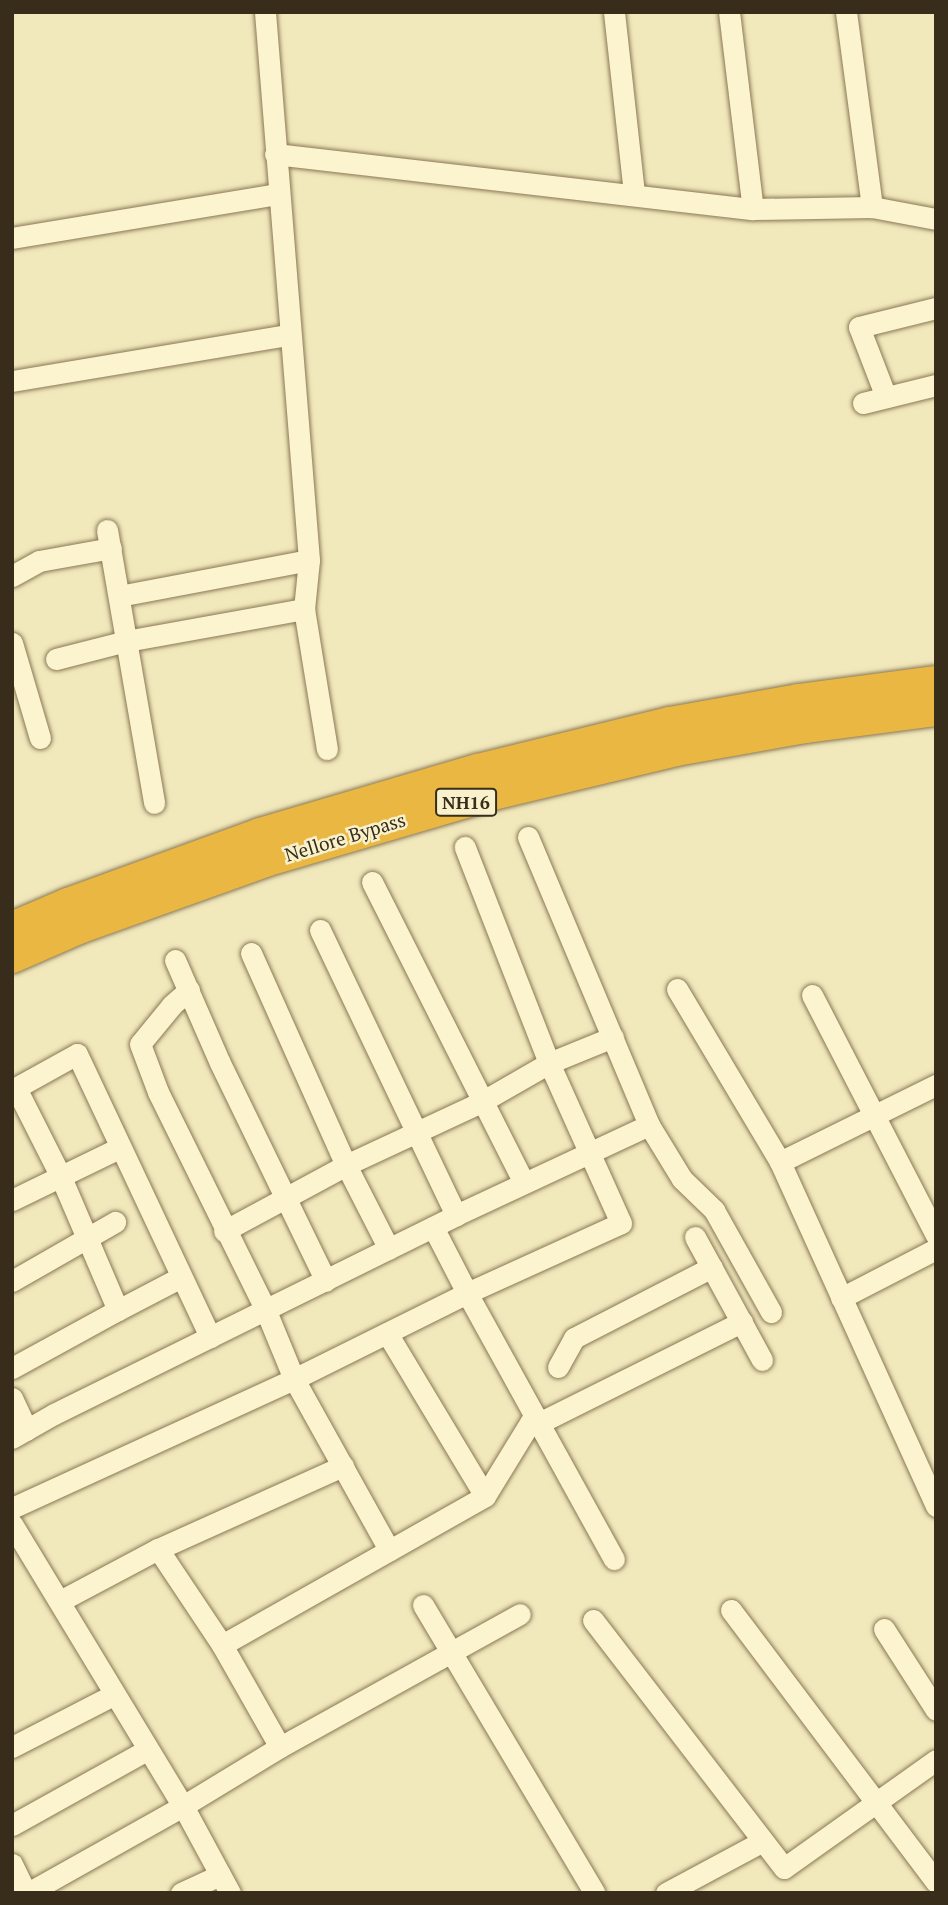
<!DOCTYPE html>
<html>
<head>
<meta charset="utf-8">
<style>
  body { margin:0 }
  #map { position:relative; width:948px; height:1905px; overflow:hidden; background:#f1e8bc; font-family:"PT Serif",serif }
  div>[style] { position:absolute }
  .roads { filter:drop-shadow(0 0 2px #8a7854) drop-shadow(0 0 2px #8a7854) }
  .minor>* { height:21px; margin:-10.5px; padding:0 10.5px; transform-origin:10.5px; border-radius:10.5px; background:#fcf4cf }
  .highway>* { height:32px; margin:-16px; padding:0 16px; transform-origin:16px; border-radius:16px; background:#eab743 }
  span { translate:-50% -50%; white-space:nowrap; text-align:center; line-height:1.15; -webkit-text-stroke:5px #f8f1cc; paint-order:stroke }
  .shield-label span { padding:2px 5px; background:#f8f1cc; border:2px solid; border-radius:5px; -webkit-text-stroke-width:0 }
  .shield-label { font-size:18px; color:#382d1a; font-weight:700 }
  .street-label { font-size:19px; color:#382d1a }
  .frame { position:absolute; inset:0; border:14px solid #382d1a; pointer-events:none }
</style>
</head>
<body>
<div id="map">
  <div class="roads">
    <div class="minor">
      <i style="left:265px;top:12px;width:550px;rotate:85.41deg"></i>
      <i style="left:309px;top:560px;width:49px;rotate:95.8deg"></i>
      <i style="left:304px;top:609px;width:142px;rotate:80.7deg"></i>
      <i style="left:614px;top:12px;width:183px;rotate:83.7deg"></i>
      <i style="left:729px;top:12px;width:198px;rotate:83.1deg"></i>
      <i style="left:846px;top:12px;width:197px;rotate:82.4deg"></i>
      <i style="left:275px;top:154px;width:481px;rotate:6.6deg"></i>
      <i style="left:753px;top:209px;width:119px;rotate:-1deg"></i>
      <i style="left:872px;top:207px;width:65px;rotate:10.6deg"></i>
      <i style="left:12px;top:238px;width:270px;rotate:-9.4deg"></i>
      <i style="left:12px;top:381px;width:280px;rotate:-9.5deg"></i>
      <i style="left:886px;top:397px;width:75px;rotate:-111.1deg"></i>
      <i style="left:859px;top:327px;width:79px;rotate:-13.9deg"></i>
      <i style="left:863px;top:403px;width:75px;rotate:-13.9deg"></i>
      <i style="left:107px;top:530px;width:277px;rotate:80.2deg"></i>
      <i style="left:12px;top:576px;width:31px;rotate:-29deg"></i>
      <i style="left:39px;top:561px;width:73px;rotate:-10.2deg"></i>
      <i style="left:119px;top:596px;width:193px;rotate:-10.7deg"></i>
      <i style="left:12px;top:643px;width:99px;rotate:73.6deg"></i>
      <i style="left:56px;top:659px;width:72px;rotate:-14.4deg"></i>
      <i style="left:126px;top:641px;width:181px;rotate:-10.2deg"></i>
      <i style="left:528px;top:837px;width:312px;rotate:67.2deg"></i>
      <i style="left:649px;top:1125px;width:63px;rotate:58.6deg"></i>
      <i style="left:682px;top:1179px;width:45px;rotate:44.1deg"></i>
      <i style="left:714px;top:1210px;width:117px;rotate:60.8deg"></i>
      <i style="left:372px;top:882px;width:337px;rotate:63.2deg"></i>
      <i style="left:320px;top:930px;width:316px;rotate:64.5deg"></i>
      <i style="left:251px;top:953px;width:232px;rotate:65.9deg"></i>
      <i style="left:346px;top:1165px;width:94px;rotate:62.9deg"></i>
      <i style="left:175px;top:960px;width:112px;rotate:66.4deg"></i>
      <i style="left:220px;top:1063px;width:242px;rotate:64.1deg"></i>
      <i style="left:677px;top:989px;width:201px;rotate:59.2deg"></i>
      <i style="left:780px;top:1162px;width:378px;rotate:65.6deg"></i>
      <i style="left:189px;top:990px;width:23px;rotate:139deg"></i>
      <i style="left:172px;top:1005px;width:50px;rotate:129.4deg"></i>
      <i style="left:140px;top:1044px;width:51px;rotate:69.4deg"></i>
      <i style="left:158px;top:1092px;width:244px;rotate:63.7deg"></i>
      <i style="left:266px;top:1311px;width:74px;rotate:67.6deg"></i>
      <i style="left:294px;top:1379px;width:196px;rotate:60.9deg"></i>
      <i style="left:812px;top:995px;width:270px;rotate:62.7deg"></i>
      <i style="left:16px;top:1088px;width:97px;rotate:63.2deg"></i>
      <i style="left:60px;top:1175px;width:147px;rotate:66.8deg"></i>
      <i style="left:118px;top:1310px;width:71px;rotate:-27.6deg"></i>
      <i style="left:12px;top:1090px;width:74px;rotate:-29deg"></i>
      <i style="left:77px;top:1054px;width:313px;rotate:64.8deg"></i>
      <i style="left:780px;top:1162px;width:174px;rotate:-26.3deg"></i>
      <i style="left:12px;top:1200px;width:119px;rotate:-25.9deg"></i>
      <i style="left:433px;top:1227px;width:74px;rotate:62.7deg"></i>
      <i style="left:467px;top:1293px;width:169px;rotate:-24.4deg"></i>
      <i style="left:621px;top:1223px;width:175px;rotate:-114.2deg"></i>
      <i style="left:549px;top:1063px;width:232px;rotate:-111.3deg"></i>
      <i style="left:224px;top:1231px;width:139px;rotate:-28.4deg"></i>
      <i style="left:346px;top:1165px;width:151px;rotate:-25deg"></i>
      <i style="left:483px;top:1101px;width:76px;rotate:-29.9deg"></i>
      <i style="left:549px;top:1063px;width:69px;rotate:-22.1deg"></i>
      <i style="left:695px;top:1237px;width:140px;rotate:61.4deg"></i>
      <i style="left:12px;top:1281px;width:119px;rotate:-29.8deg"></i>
      <i style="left:841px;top:1298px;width:107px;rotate:-27.3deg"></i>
      <i style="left:387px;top:1333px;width:190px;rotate:59deg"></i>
      <i style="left:558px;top:1367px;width:33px;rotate:-61deg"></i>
      <i style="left:574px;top:1338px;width:155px;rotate:-27.2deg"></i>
      <i style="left:12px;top:1368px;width:121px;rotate:-28.7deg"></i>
      <i style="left:12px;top:1398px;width:35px;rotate:65deg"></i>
      <i style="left:539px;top:1423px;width:227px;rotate:-26.5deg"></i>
      <i style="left:12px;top:1438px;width:48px;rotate:-29.7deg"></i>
      <i style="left:54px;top:1414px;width:449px;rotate:-26.3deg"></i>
      <i style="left:456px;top:1215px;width:213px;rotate:-25deg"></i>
      <i style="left:12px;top:1508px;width:310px;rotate:-24.6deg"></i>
      <i style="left:294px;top:1379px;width:193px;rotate:-26.4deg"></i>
      <i style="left:467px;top:1293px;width:304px;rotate:61.1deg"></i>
      <i style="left:12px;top:1524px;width:330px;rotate:58.8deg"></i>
      <i style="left:183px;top:1806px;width:99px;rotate:61.6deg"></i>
      <i style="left:158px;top:1549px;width:115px;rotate:56.3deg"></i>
      <i style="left:222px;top:1645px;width:117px;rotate:60.4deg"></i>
      <i style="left:60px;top:1601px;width:111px;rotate:-28deg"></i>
      <i style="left:158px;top:1549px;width:203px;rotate:-24.2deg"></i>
      <i style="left:423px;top:1605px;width:335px;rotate:59.2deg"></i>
      <i style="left:731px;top:1610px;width:341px;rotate:53deg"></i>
      <i style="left:593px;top:1620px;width:313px;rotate:52.4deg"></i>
      <i style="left:784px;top:1868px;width:186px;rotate:-35.4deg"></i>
      <i style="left:884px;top:1629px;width:96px;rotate:57.3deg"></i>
      <i style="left:222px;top:1645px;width:302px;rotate:-29.5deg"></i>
      <i style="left:485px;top:1496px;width:94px;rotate:-58.5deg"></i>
      <i style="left:12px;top:1747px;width:114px;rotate:-27.2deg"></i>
      <i style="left:12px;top:1825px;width:154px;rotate:-29.1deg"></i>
      <i style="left:12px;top:1864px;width:32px;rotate:64deg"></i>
      <i style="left:28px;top:1893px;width:178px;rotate:-29.3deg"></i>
      <i style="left:183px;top:1806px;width:114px;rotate:-31.3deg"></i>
      <i style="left:280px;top:1747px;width:274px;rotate:-29deg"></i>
      <i style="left:181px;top:1893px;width:43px;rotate:-24.8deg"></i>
      <i style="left:666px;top:1893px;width:110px;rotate:-28.2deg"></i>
    </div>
    <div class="highway">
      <i style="left:12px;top:928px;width:61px;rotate:-23.2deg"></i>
      <i style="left:68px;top:904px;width:204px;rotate:-20deg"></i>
      <i style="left:260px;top:834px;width:227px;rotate:-16.4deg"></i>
      <i style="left:478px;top:770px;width:198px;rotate:-13.8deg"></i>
      <i style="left:670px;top:723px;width:131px;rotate:-10.1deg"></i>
      <i style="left:799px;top:700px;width:138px;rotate:-7.5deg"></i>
      <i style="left:12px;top:957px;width:75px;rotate:-23.5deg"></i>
      <i style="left:81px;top:927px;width:195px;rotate:-19.7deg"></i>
      <i style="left:265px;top:861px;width:234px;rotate:-16.4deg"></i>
      <i style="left:489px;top:795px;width:192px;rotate:-13.5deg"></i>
      <i style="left:676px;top:750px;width:131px;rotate:-10.1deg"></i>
      <i style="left:805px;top:727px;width:132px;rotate:-7.4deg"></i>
    </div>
  </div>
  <div class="shield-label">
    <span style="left:466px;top:802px">NH16</span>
  </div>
  <div class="street-label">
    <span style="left:345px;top:837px;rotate:-17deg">Nellore Bypass</span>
  </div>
  <div class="frame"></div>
</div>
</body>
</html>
